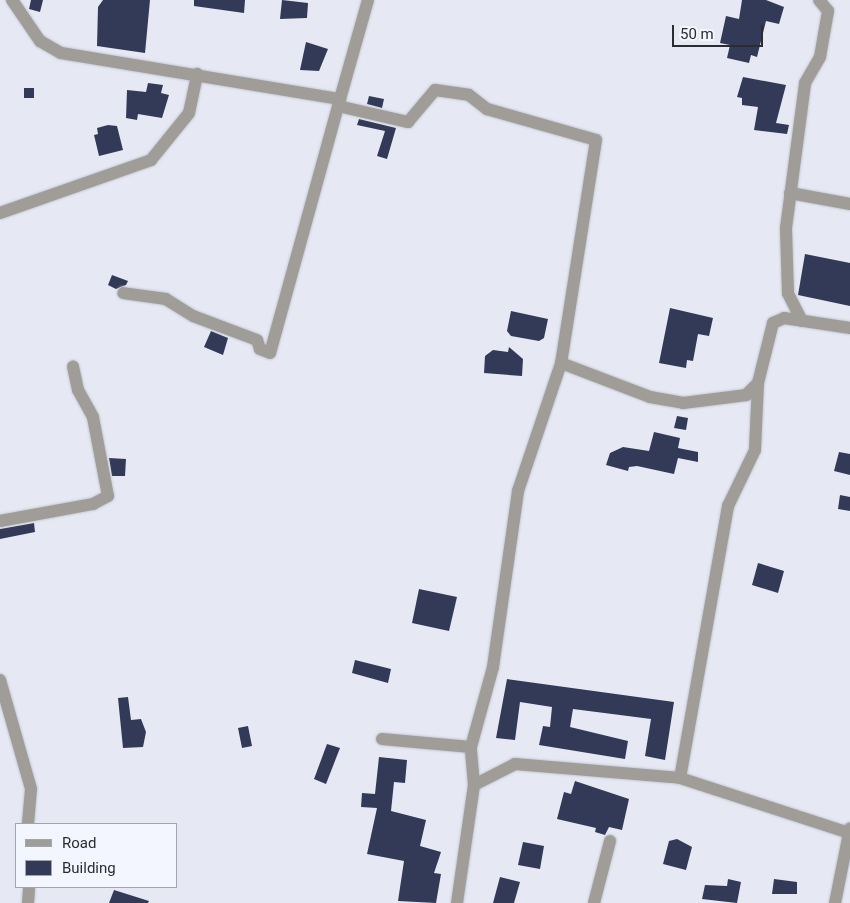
<!DOCTYPE html>
<html>
<head>
<meta charset="utf-8">
<style>
  body { margin:0 }
  #map { position:relative; width:850px; height:903px; overflow:hidden; background:#e6e9f4; font-family:Roboto,sans-serif }
  div>[style] { position:absolute }
  .building>* { inset:0; background:#333a57 }
  .roads { filter:drop-shadow(0 0 1px #c4c7d1) drop-shadow(0 0 1px #c4c7d1) }
  .minor>* { height:12px; margin:-6px; padding:0 6px; transform-origin:6px; border-radius:6px; background:#a09d99 }
  span { translate:-50% -50%; white-space:nowrap; text-align:center; line-height:1.15; -webkit-text-stroke:5px #f4f6ff; paint-order:stroke }
  .legend { position:absolute; left:15px; top:823px; width:162px; height:65px; box-sizing:border-box; background:#f4f6ff; border:1px solid #a3a5ac; margin:0; padding:6px 9px; list-style:none; font-size:15px; color:#2a2c30 }
  .legend li { display:flex; align-items:center; gap:10px; height:25px }
  .legend b { width:25px; border:1px solid #a3a5ac }
  .scale { position:absolute; left:672px; top:25px; width:91px; height:22px; box-sizing:border-box; border:2px solid #2a2c30; border-top:0; padding-left:6px; font-size:15px; line-height:18px; white-space:nowrap; color:#2a2c30; -webkit-text-stroke:4px #f4f6ff; paint-order:stroke }
</style>
</head>
<body>
<div id="map">
  <div class="building">
    <i style="clip-path:polygon(31px 0,43px 0,40px 12px,29px 9px)"></i>
    <i style="clip-path:polygon(103px 0,150px 0,145px 53px,97px 46px,98px 7px)"></i>
    <i style="clip-path:polygon(194px 0,245px 0,244px 13px,194px 6px)"></i>
    <i style="clip-path:polygon(282px 0,308px 3px,307px 18px,280px 19px)"></i>
    <i style="clip-path:polygon(742px 0,766px 0,784px 7px,779px 24px,766px 21px,757px 57px,751px 55px,749px 63px,727px 58px,730px 45px,720px 43px,726px 16px,739px 19px)"></i>
    <i style="clip-path:polygon(306px 42px,328px 49px,319px 71px,300px 70px)"></i>
    <i style="clip-path:polygon(743px 77px,786px 85px,776px 123px,789px 125px,787px 134px,754px 130px,758px 107px,742px 105px,742px 98px,737px 97px)"></i>
    <i style="clip-path:polygon(148px 83px,163px 85px,161px 93px,169px 95px,162px 118px,138px 114px,137px 120px,126px 118px,127px 90px,146px 92px)"></i>
    <i style="clip-path:polygon(24px 88px,34px 88px,34px 98px,24px 98px)"></i>
    <i style="clip-path:polygon(369px 96px,384px 99px,382px 108px,367px 104px)"></i>
    <i style="clip-path:polygon(359px 119px,396px 128px,387px 159px,377px 156px,385px 131px,357px 125px)"></i>
    <i style="clip-path:polygon(108px 125px,117px 126px,123px 150px,99px 156px,94px 135px,98px 134px,97px 128px)"></i>
    <i style="clip-path:polygon(805px 254px,850px 263px,850px 306px,798px 295px)"></i>
    <i style="clip-path:polygon(112px 275px,128px 281px,126px 285px,116px 289px,108px 285px)"></i>
    <i style="clip-path:polygon(670px 308px,713px 318px,709px 336px,698px 334px,693px 361px,687px 360px,686px 368px,659px 363px)"></i>
    <i style="clip-path:polygon(511px 311px,548px 319px,544px 338px,539px 341px,511px 336px,507px 331px)"></i>
    <i style="clip-path:polygon(211px 331px,228px 338px,223px 355px,204px 347px)"></i>
    <i style="clip-path:polygon(509px 347px,523px 359px,522px 376px,484px 373px,485px 356px,493px 350px,508px 352px)"></i>
    <i style="clip-path:polygon(677px 416px,688px 418px,686px 430px,674px 428px)"></i>
    <i style="clip-path:polygon(654px 432px,680px 438px,678px 448px,698px 452px,698px 462px,678px 458px,674px 474px,637px 466px,629px 467px,628px 471px,606px 465px,610px 453px,623px 447px,649px 451px)"></i>
    <i style="clip-path:polygon(839px 452px,850px 454px,850px 475px,834px 471px)"></i>
    <i style="clip-path:polygon(109px 458px,126px 459px,125px 476px,112px 476px)"></i>
    <i style="clip-path:polygon(840px 495px,850px 497px,850px 511px,838px 509px)"></i>
    <i style="clip-path:polygon(34px 523px,35px 532px,0 539px,0 529px)"></i>
    <i style="clip-path:polygon(758px 563px,784px 571px,778px 593px,752px 585px)"></i>
    <i style="clip-path:polygon(419px 589px,457px 597px,449px 631px,412px 623px)"></i>
    <i style="clip-path:polygon(355px 660px,391px 669px,388px 683px,352px 673px)"></i>
    <i style="clip-path:polygon(507px 679px,674px 702px,665px 760px,645px 756px,651px 719px,620px 715px,573px 709px,570px 727px,628px 741px,625px 759px,539px 745px,543px 726px,550px 727px,552px 707px,520px 702px,515px 740px,496px 738px)"></i>
    <i style="clip-path:polygon(128px 697px,131px 720px,141px 719px,146px 732px,143px 747px,123px 748px,118px 698px)"></i>
    <i style="clip-path:polygon(248px 726px,252px 746px,242px 748px,238px 728px)"></i>
    <i style="clip-path:polygon(327px 744px,340px 748px,326px 784px,314px 779px)"></i>
    <i style="clip-path:polygon(379px 757px,407px 760px,405px 783px,394px 782px,391px 811px,426px 820px,420px 846px,441px 852px,434px 873px,441px 874px,436px 903px,398px 901px,404px 861px,367px 854px,377px 808px,361px 807px,362px 793px,375px 794px)"></i>
    <i style="clip-path:polygon(575px 781px,629px 799px,622px 830px,609px 827px,605px 835px,595px 832px,596px 828px,557px 819px,564px 792px,571px 794px)"></i>
    <i style="clip-path:polygon(677px 839px,692px 847px,686px 870px,663px 864px,669px 841px)"></i>
    <i style="clip-path:polygon(523px 842px,544px 846px,540px 869px,518px 865px)"></i>
    <i style="clip-path:polygon(500px 877px,520px 882px,514px 903px,493px 903px)"></i>
    <i style="clip-path:polygon(728px 879px,741px 882px,737px 903px,702px 899px,705px 885px,727px 886px)"></i>
    <i style="clip-path:polygon(774px 879px,797px 882px,797px 894px,772px 894px)"></i>
    <i style="clip-path:polygon(114px 890px,149px 901px,148px 903px,109px 903px)"></i>
  </div>
  <div class="roads">
    <div class="minor">
      <i style="left:12px;top:0;width:50px;rotate:55.7deg"></i>
      <i style="left:40px;top:41px;width:24px;rotate:30deg"></i>
      <i style="left:61px;top:53px;width:283px;rotate:9.4deg"></i>
      <i style="left:340px;top:99px;width:263px;rotate:105.4deg"></i>
      <i style="left:270px;top:353px;width:11px;rotate:-158deg"></i>
      <i style="left:260px;top:349px;width:9px;rotate:-108deg"></i>
      <i style="left:257px;top:340px;width:68px;rotate:-159.4deg"></i>
      <i style="left:193px;top:316px;width:32px;rotate:-148deg"></i>
      <i style="left:166px;top:299px;width:43px;rotate:-172.1deg"></i>
      <i style="left:340px;top:99px;width:103px;rotate:-74.2deg"></i>
      <i style="left:338px;top:106px;width:72px;rotate:12.9deg"></i>
      <i style="left:408px;top:122px;width:42px;rotate:-49.8deg"></i>
      <i style="left:435px;top:90px;width:34px;rotate:8deg"></i>
      <i style="left:469px;top:95px;width:23px;rotate:38deg"></i>
      <i style="left:487px;top:109px;width:113px;rotate:15.9deg"></i>
      <i style="left:596px;top:140px;width:226px;rotate:98.9deg"></i>
      <i style="left:561px;top:363px;width:95px;rotate:20.9deg"></i>
      <i style="left:650px;top:397px;width:34px;rotate:10deg"></i>
      <i style="left:683px;top:403px;width:64px;rotate:-7.2deg"></i>
      <i style="left:746px;top:395px;width:17px;rotate:-45deg"></i>
      <i style="left:758px;top:383px;width:62px;rotate:-76deg"></i>
      <i style="left:773px;top:323px;width:12px;rotate:-24deg"></i>
      <i style="left:784px;top:318px;width:67px;rotate:8.6deg"></i>
      <i style="left:790px;top:193px;width:61px;rotate:10.4deg"></i>
      <i style="left:0;top:213px;width:160px;rotate:-19.3deg"></i>
      <i style="left:151px;top:160px;width:60px;rotate:-51deg"></i>
      <i style="left:189px;top:113px;width:40px;rotate:-78deg"></i>
      <i style="left:802px;top:321px;width:31px;rotate:-117deg"></i>
      <i style="left:788px;top:293px;width:65px;rotate:-91.8deg"></i>
      <i style="left:786px;top:228px;width:146px;rotate:-82.5deg"></i>
      <i style="left:805px;top:83px;width:30px;rotate:-60deg"></i>
      <i style="left:820px;top:57px;width:47px;rotate:-80.1deg"></i>
      <i style="left:828px;top:11px;width:14px;rotate:-129deg"></i>
      <i style="left:758px;top:383px;width:67px;rotate:92.6deg"></i>
      <i style="left:755px;top:450px;width:62px;rotate:115.7deg"></i>
      <i style="left:728px;top:506px;width:276px;rotate:100deg"></i>
      <i style="left:680px;top:778px;width:178px;rotate:18deg"></i>
      <i style="left:0;top:521px;width:95px;rotate:-10.4deg"></i>
      <i style="left:93px;top:504px;width:17px;rotate:-28deg"></i>
      <i style="left:108px;top:496px;width:80px;rotate:-100.8deg"></i>
      <i style="left:93px;top:417px;width:31px;rotate:-119deg"></i>
      <i style="left:78px;top:390px;width:24px;rotate:-102deg"></i>
      <i style="left:0;top:680px;width:113px;rotate:74.1deg"></i>
      <i style="left:31px;top:789px;width:35px;rotate:95deg"></i>
      <i style="left:382px;top:739px;width:89px;rotate:5.1deg"></i>
      <i style="left:474px;top:785px;width:38px;rotate:-95deg"></i>
      <i style="left:471px;top:747px;width:83px;rotate:-74.6deg"></i>
      <i style="left:493px;top:667px;width:178px;rotate:-81.9deg"></i>
      <i style="left:518px;top:491px;width:135px;rotate:-71.4deg"></i>
      <i style="left:28px;top:903px;width:16px;rotate:-86deg"></i>
      <i style="left:457px;top:903px;width:119px;rotate:-81.8deg"></i>
      <i style="left:474px;top:785px;width:46px;rotate:-27.1deg"></i>
      <i style="left:515px;top:764px;width:166px;rotate:4.8deg"></i>
      <i style="left:594px;top:903px;width:64px;rotate:-75.5deg"></i>
      <i style="left:835px;top:903px;width:76px;rotate:-78.7deg"></i>
    </div>
  </div>
  <ul class="legend">
  <li><b style="height:6px;background:#a09d99"></b>Road</li>
  <li><b style="height:14px;background:#333a57"></b>Building</li>
  </ul>
  <div class="scale">50 m</div>
</div>
</body>
</html>
